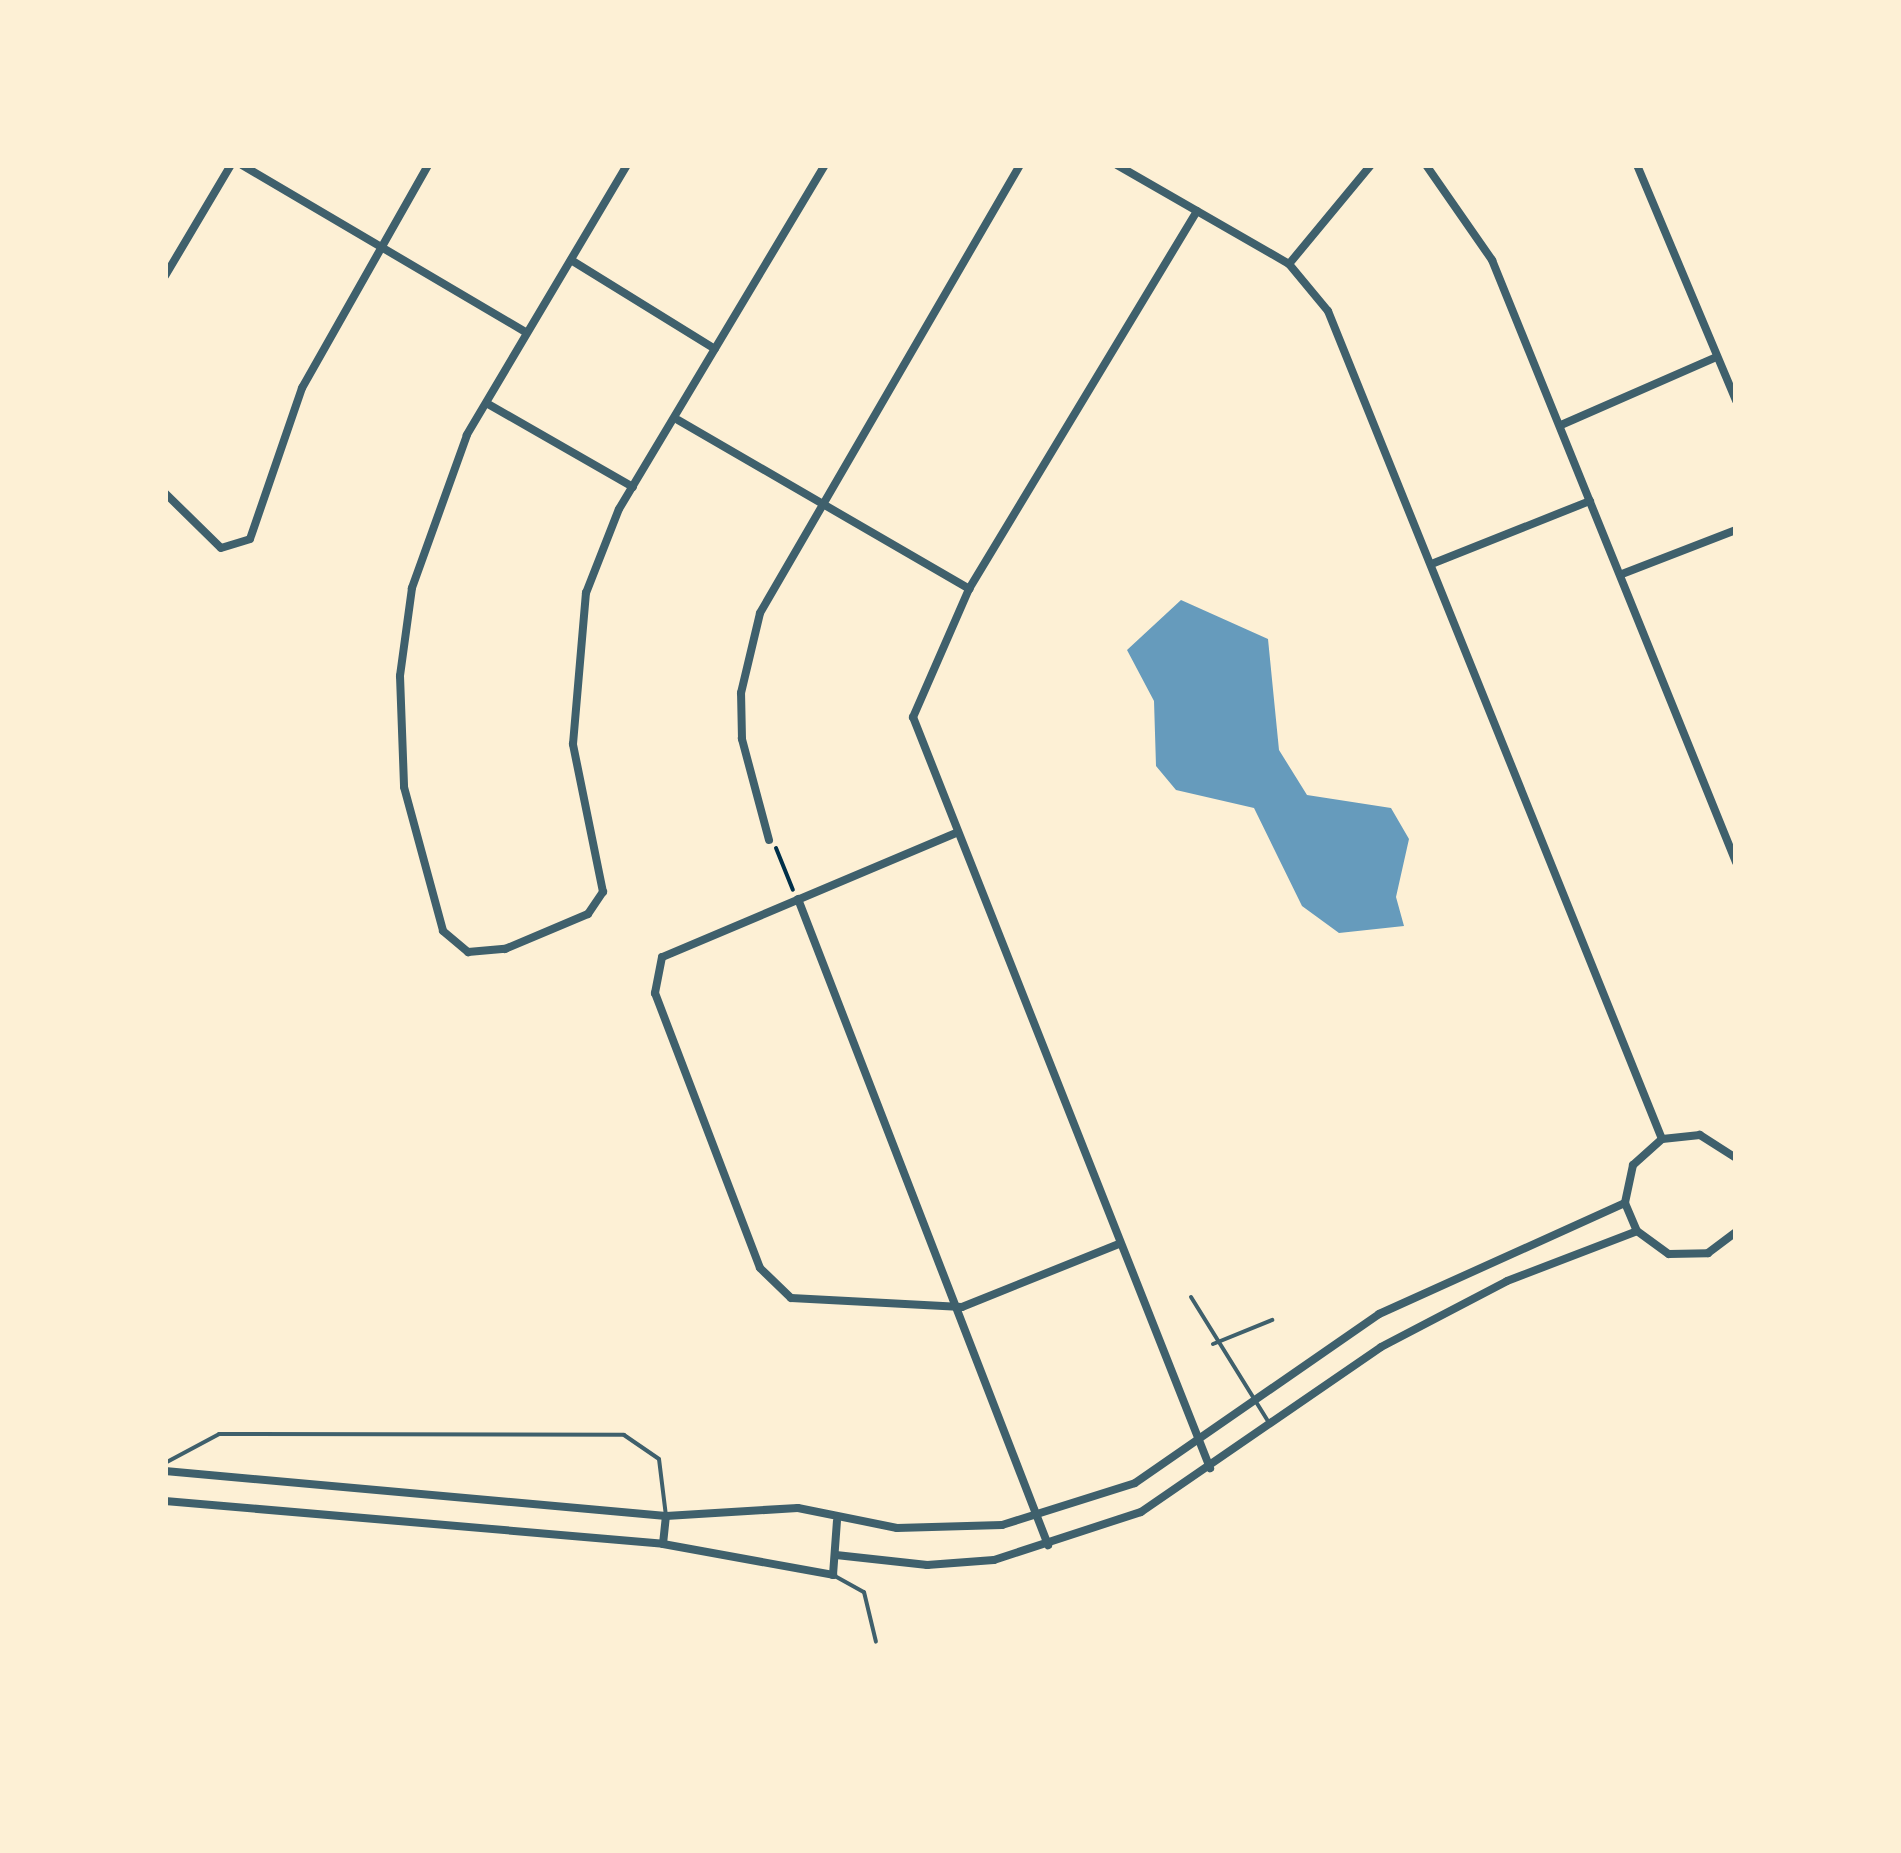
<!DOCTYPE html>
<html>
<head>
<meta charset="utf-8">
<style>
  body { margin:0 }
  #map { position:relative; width:1901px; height:1853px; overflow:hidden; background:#fdf0d5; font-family:"Exo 2",sans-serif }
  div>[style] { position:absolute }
  .water>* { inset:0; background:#669bbc }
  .path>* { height:4px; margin:-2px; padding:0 2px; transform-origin:2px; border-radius:2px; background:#003049 }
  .service>* { height:4px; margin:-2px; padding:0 2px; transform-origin:2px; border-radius:2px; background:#3f606c }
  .minor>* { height:8px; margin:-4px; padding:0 4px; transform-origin:4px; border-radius:4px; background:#3f606c }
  span { translate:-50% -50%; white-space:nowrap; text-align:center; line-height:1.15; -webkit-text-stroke:10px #fdf0d5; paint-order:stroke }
  .frame { position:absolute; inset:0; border:168px solid #fdf0d5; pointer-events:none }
</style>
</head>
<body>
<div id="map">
  <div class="water">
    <i style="clip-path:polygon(1181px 600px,1268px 639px,1279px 750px,1307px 795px,1391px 808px,1409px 839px,1396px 897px,1404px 926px,1339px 933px,1302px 906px,1254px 808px,1176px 790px,1156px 766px,1154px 701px,1127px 650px)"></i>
  </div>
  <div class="path">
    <i style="left:776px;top:848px;width:45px;rotate:68deg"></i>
  </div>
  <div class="service">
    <i style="left:1191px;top:1297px;width:148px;rotate:58.2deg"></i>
    <i style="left:1213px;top:1344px;width:64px;rotate:-22.1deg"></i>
    <i style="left:165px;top:1463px;width:61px;rotate:-28.2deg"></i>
    <i style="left:219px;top:1434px;width:405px;rotate:0.1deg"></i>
    <i style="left:624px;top:1435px;width:42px;rotate:34.4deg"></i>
    <i style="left:659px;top:1459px;width:57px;rotate:83deg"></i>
    <i style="left:833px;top:1575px;width:35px;rotate:29deg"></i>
    <i style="left:864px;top:1592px;width:51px;rotate:76.5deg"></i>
  </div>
  <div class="minor">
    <i style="left:242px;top:165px;width:329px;rotate:30.5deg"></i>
    <i style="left:627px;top:165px;width:314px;rotate:120.7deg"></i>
    <i style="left:467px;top:435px;width:163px;rotate:109.8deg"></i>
    <i style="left:412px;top:588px;width:89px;rotate:97.8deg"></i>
    <i style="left:400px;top:676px;width:111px;rotate:87.9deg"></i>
    <i style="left:404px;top:787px;width:149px;rotate:74.8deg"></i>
    <i style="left:443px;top:931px;width:33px;rotate:40deg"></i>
    <i style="left:468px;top:952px;width:37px;rotate:-5deg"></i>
    <i style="left:505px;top:949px;width:90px;rotate:-22.9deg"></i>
    <i style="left:588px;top:914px;width:27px;rotate:-56deg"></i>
    <i style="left:603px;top:892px;width:151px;rotate:-101.5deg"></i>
    <i style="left:573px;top:744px;width:152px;rotate:-85.1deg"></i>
    <i style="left:586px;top:593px;width:90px;rotate:-68.6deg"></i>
    <i style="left:619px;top:509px;width:401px;rotate:-59.1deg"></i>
    <i style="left:1117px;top:165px;width:198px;rotate:29.9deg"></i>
    <i style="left:1289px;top:264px;width:61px;rotate:50.3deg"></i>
    <i style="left:1328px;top:311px;width:893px;rotate:68.03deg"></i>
    <i style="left:1426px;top:165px;width:116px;rotate:55.2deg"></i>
    <i style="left:1492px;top:260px;width:650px;rotate:67.94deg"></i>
    <i style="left:1637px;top:165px;width:256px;rotate:67.2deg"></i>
    <i style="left:1197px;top:211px;width:441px;rotate:121.1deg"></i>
    <i style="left:969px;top:589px;width:140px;rotate:113.6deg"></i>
    <i style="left:913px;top:717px;width:808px;rotate:68.42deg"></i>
    <i style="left:571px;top:260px;width:169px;rotate:31.7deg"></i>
    <i style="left:1289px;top:264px;width:129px;rotate:-50.4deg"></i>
    <i style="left:165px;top:276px;width:129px;rotate:-59.3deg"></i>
    <i style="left:488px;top:404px;width:167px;rotate:29.8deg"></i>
    <i style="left:678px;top:420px;width:337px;rotate:30.1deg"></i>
    <i style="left:1561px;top:425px;width:170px;rotate:-23.6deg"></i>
    <i style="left:165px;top:493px;width:78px;rotate:44.5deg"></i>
    <i style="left:221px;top:548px;width:30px;rotate:-17deg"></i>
    <i style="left:250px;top:539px;width:160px;rotate:-71deg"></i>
    <i style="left:302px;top:388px;width:256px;rotate:-60.5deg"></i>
    <i style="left:1434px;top:563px;width:168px;rotate:-21.7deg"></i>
    <i style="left:1622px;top:574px;width:122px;rotate:-21.1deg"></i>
    <i style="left:956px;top:833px;width:319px;rotate:157.1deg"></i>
    <i style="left:662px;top:957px;width:37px;rotate:101deg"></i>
    <i style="left:655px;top:993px;width:294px;rotate:69.1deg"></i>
    <i style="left:760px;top:1268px;width:43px;rotate:44.1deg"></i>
    <i style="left:791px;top:1298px;width:171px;rotate:3deg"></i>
    <i style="left:962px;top:1307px;width:169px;rotate:-21.9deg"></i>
    <i style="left:769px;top:840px;width:105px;rotate:-105deg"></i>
    <i style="left:742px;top:739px;width:46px;rotate:-91.2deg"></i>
    <i style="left:741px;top:693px;width:82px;rotate:-76.6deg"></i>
    <i style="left:760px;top:613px;width:518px;rotate:-59.87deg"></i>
    <i style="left:798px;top:899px;width:693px;rotate:68.84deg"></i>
    <i style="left:1736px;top:1158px;width:43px;rotate:-147.4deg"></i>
    <i style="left:1700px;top:1135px;width:38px;rotate:174deg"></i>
    <i style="left:1662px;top:1139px;width:39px;rotate:138deg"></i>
    <i style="left:1633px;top:1165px;width:39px;rotate:102deg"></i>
    <i style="left:1625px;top:1203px;width:30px;rotate:67deg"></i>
    <i style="left:1637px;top:1231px;width:39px;rotate:36deg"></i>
    <i style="left:1669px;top:1254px;width:39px;rotate:-1deg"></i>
    <i style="left:1708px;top:1253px;width:35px;rotate:-37deg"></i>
    <i style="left:165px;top:1471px;width:503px;rotate:5.13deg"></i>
    <i style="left:666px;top:1516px;width:132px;rotate:-3.5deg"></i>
    <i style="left:798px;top:1508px;width:101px;rotate:11.4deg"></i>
    <i style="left:897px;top:1528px;width:105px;rotate:-1.6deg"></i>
    <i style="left:1002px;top:1525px;width:139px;rotate:-17.5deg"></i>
    <i style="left:1135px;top:1483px;width:297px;rotate:-34.7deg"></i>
    <i style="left:1379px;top:1314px;width:270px;rotate:-24.3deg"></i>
    <i style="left:165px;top:1501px;width:500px;rotate:4.9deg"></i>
    <i style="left:663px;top:1544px;width:173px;rotate:10.3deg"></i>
    <i style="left:833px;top:1575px;width:54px;rotate:-85.8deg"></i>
    <i style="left:663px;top:1544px;width:28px;rotate:-84deg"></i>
    <i style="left:836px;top:1555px;width:92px;rotate:6.3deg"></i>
    <i style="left:927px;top:1565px;width:67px;rotate:-4.3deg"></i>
    <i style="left:994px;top:1560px;width:155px;rotate:-18.1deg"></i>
    <i style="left:1141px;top:1512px;width:291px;rotate:-34.5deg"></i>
    <i style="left:1381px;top:1347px;width:142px;rotate:-27.6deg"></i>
    <i style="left:1507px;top:1281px;width:139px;rotate:-21deg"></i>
  </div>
  <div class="frame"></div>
</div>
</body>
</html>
